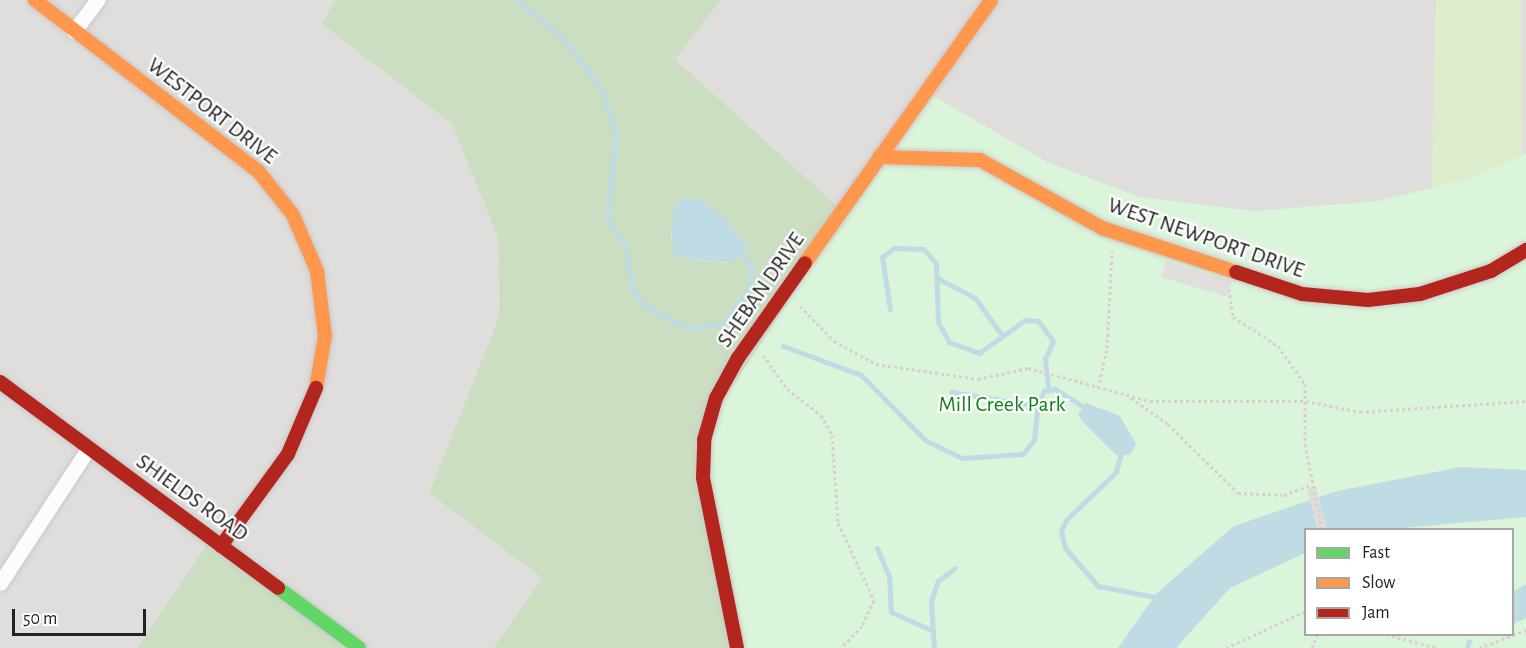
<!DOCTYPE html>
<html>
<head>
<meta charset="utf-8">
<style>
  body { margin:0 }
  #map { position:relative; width:1526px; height:648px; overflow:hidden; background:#f0eeeb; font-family:"Alegreya Sans",sans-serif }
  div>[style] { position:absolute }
  .residential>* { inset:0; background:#dfdedc }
  .grass>* { inset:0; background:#ddeccb }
  .forest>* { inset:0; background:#cbdec1 }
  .park>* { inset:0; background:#daf5da }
  .parking>* { inset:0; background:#e0dfde }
  .water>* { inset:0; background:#bfdbe3 }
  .pier>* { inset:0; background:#dedddd }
  .stream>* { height:5px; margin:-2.5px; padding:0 2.5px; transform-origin:2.5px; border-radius:2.5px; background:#bfdbe3 }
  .path>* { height:3px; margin-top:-1.5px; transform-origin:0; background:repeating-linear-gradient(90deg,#dccecd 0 3px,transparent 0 6px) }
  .roads { filter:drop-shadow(0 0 2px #c9c8c7) drop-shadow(0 0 2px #c9c8c7) }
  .street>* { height:15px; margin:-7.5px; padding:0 7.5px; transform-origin:7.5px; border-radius:7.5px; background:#fdfcfc }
  .fast>* { height:14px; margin:-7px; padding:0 7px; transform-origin:7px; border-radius:7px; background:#63d668 }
  .slow>* { height:14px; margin:-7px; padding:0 7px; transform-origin:7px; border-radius:7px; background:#ff974d }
  .jam>* { height:14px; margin:-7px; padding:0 7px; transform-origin:7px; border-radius:7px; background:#b3261e }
  span { translate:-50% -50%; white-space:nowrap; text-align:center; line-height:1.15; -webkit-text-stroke:4.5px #fff; paint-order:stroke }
  .street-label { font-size:22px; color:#222 }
  .park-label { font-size:22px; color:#0c8416 }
  .legend { position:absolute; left:1304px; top:528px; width:210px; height:108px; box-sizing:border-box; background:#fff; border:2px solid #a7a7a7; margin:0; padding:8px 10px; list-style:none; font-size:18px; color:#222 }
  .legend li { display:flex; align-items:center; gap:12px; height:30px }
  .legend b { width:30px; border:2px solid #a7a7a7 }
  .scale { position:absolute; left:12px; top:609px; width:134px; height:27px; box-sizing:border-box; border:3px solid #222; border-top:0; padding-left:8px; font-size:18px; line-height:21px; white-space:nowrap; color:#222; -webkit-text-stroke:4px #fff; paint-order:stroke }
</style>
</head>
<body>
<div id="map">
  <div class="residential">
    <i style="clip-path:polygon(0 0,335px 0,323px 24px,452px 124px,498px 238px,499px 316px,429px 493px,542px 578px,493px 648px,359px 648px,212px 539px,137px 648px,0 648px)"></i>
    <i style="clip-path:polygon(721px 0,1436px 0,1432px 187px,1378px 201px,1254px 211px,1140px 197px,1049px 163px,926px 92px,842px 210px,674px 58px)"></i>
    <i style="clip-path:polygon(1521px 0,1526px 0,1526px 154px,1519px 157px)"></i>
  </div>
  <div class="grass">
    <i style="clip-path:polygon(1436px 0,1521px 0,1525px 470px,1432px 187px)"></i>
  </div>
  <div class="forest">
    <i style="clip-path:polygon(evenodd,335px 0,721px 0,675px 59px,842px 210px,926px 92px,1049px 163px,1140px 197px,1254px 211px,1378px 201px,1432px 187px,1337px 491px,1118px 648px,493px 648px,542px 578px,429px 493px,499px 316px,498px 238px,452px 124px,322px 24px,335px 0,676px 204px,727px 220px,747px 247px,728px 263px,694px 260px,671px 238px,676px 204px)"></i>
    <i style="clip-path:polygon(211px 539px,359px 648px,137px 648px)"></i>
  </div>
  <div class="park">
    <i style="clip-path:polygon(evenodd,926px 92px,1049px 163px,1140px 197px,1254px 211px,1378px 201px,1471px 178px,1526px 154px,1526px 648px,737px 648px,707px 516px,708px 423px,926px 92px,1306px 530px,1512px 530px,1512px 634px,1306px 634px,1306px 530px)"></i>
  </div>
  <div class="parking">
    <i style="clip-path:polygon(1166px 261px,1232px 281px,1227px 297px,1161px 277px)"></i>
  </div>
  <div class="water">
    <i style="clip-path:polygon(686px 197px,700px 199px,727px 220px,747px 247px,744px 256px,728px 263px,680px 258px,672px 251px,672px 218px,676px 204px)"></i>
    <i style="clip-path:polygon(1086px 403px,1120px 416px,1136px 444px,1130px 455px,1116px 455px,1082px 421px,1078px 414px)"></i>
    <i style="clip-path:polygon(1461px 467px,1526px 470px,1526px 517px,1391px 529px,1306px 530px,1305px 553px,1230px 588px,1176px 648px,1118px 648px,1156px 594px,1234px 526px,1337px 491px)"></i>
    <i style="clip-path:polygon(1526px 584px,1526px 618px,1513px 624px,1513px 592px)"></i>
  </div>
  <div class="pier">
    <i style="clip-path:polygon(1316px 486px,1318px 496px,1327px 529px,1317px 529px,1307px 488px)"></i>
  </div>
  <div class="stream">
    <i style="left:518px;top:0;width:59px;rotate:40.2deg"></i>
    <i style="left:563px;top:38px;width:64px;rotate:53.3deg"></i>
    <i style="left:601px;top:89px;width:48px;rotate:71.9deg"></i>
    <i style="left:616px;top:135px;width:83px;rotate:96.2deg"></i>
    <i style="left:607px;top:218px;width:33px;rotate:57deg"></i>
    <i style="left:625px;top:246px;width:47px;rotate:80.1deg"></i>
    <i style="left:633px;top:292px;width:18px;rotate:49deg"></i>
    <i style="left:645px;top:306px;width:49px;rotate:28.1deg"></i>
    <i style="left:688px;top:329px;width:37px;rotate:-9deg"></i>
    <i style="left:725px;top:323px;width:44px;rotate:-55.2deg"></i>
    <i style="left:750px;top:287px;width:22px;rotate:-87deg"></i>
    <i style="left:751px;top:265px;width:11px;rotate:-128deg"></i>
    <i style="left:939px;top:279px;width:41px;rotate:27.8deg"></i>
    <i style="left:975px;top:298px;width:46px;rotate:53.9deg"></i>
    <i style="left:890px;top:309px;width:53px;rotate:-98.7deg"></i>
    <i style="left:882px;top:257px;width:15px;rotate:-37deg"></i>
    <i style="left:894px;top:248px;width:29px;rotate:2deg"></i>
    <i style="left:923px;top:249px;width:19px;rotate:47deg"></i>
    <i style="left:936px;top:263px;width:59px;rotate:88.1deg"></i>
    <i style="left:938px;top:322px;width:23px;rotate:61deg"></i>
    <i style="left:949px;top:342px;width:32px;rotate:20deg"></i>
    <i style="left:979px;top:353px;width:57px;rotate:-35.7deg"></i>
    <i style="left:1025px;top:320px;width:13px;rotate:4deg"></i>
    <i style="left:1038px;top:321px;width:25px;rotate:53deg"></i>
    <i style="left:1053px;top:341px;width:20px;rotate:114deg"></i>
    <i style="left:1045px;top:359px;width:31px;rotate:84deg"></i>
    <i style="left:783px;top:346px;width:83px;rotate:20.4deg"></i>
    <i style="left:861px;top:375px;width:91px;rotate:45.4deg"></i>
    <i style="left:925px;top:440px;width:41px;rotate:25.9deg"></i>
    <i style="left:962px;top:458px;width:61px;rotate:-3.8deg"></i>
    <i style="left:1023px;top:454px;width:18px;rotate:-52deg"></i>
    <i style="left:1034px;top:440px;width:39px;rotate:-84deg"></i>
    <i style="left:1038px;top:401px;width:12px;rotate:-59deg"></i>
    <i style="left:1044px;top:391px;width:11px;rotate:-10deg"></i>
    <i style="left:1055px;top:389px;width:38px;rotate:32deg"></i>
    <i style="left:951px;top:392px;width:87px;rotate:9.2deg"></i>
    <i style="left:1121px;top:453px;width:20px;rotate:105deg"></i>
    <i style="left:1116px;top:472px;width:69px;rotate:136.2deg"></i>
    <i style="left:1066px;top:520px;width:12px;rotate:114deg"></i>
    <i style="left:1061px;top:531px;width:17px;rotate:77deg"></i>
    <i style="left:1065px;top:548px;width:50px;rotate:49deg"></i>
    <i style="left:1098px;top:586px;width:64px;rotate:10.8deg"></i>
    <i style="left:877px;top:548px;width:30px;rotate:67deg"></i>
    <i style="left:889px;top:576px;width:36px;rotate:87deg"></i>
    <i style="left:891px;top:612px;width:44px;rotate:24.2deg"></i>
    <i style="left:934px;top:648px;width:47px;rotate:-93.7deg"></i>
    <i style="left:931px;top:601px;width:21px;rotate:-71deg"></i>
    <i style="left:938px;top:581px;width:21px;rotate:-37deg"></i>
    <i style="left:1467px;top:648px;width:7px;rotate:-74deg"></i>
  </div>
  <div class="path">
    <i style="left:1229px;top:289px;width:28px;rotate:82deg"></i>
    <i style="left:1233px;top:317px;width:54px;rotate:32.8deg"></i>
    <i style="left:1278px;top:346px;width:47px;rotate:54.6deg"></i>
    <i style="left:1305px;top:384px;width:60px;rotate:90deg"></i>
    <i style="left:1305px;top:444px;width:88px;rotate:78.8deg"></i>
    <i style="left:800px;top:306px;width:49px;rotate:45.8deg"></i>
    <i style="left:834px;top:341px;width:48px;rotate:28.7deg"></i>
    <i style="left:876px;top:364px;width:103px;rotate:8.4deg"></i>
    <i style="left:978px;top:379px;width:51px;rotate:-12.4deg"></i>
    <i style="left:1028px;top:368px;width:126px;rotate:15.1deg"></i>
    <i style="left:1150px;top:401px;width:156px"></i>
    <i style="left:1306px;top:401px;width:55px;rotate:11.5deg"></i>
    <i style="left:1360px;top:412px;width:166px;rotate:-3.8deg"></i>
    <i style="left:763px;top:355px;width:42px;rotate:54.8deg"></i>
    <i style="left:787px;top:389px;width:43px;rotate:37.4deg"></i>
    <i style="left:821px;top:415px;width:23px;rotate:61deg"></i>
    <i style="left:832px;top:435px;width:88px;rotate:86.1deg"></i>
    <i style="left:838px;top:523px;width:85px;rotate:64.9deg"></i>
    <i style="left:874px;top:600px;width:29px;rotate:115deg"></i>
    <i style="left:862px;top:626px;width:30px;rotate:134deg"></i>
    <i style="left:1098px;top:388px;width:41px;rotate:-77.3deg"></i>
    <i style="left:1107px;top:348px;width:97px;rotate:-87deg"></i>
    <i style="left:1131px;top:398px;width:45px;rotate:35.1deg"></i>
    <i style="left:1168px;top:424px;width:98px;rotate:44.6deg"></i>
    <i style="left:1238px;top:493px;width:46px;rotate:2.5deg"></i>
    <i style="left:1284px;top:495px;width:28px;rotate:-21deg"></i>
    <i style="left:1386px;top:634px;width:53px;rotate:15.4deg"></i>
    <i style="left:1226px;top:648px;width:88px;rotate:-24.8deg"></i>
    <i style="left:1312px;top:648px;width:15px;rotate:-67deg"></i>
    <i style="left:1479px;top:648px;width:50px;rotate:-21deg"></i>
  </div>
  <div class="roads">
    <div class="street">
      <i style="left:74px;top:31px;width:39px;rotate:-53deg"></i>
      <i style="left:0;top:583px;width:160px;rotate:-56.7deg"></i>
    </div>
    <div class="fast">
      <i style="left:278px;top:588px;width:101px;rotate:36.5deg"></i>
    </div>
    <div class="slow">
      <i style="left:35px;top:0;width:282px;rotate:37.5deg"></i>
      <i style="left:259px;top:172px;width:55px;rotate:51.7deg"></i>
      <i style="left:293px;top:215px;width:61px;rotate:66.8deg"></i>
      <i style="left:317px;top:271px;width:65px;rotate:83deg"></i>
      <i style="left:325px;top:336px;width:53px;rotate:99.8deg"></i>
      <i style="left:879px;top:157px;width:101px;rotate:1.7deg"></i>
      <i style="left:980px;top:160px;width:140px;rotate:29.1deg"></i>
      <i style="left:1102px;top:228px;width:141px;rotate:18.2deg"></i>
      <i style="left:805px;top:263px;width:322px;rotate:-54.7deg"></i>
    </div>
    <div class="jam">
      <i style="left:1236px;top:272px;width:70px;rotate:18.4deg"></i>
      <i style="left:1302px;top:294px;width:66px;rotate:5.2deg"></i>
      <i style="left:1368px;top:300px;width:52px;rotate:-6.6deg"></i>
      <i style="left:1420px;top:294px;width:75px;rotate:-17.9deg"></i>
      <i style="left:1491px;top:271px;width:41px;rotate:-31deg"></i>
      <i style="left:0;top:382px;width:346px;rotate:36.5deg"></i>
      <i style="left:221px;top:546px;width:114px;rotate:-53.9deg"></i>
      <i style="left:288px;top:454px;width:72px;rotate:-67deg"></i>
      <i style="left:737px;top:648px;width:173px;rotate:-101.3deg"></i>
      <i style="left:703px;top:478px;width:38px;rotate:-88deg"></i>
      <i style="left:704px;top:440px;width:44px;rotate:-74.1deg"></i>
      <i style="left:716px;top:398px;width:46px;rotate:-61.2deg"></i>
      <i style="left:738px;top:358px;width:116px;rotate:-54.8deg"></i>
    </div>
  </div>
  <div class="street-label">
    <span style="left:212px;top:111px;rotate:38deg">WESTPORT DRIVE</span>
    <span style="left:1206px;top:238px;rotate:19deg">WEST NEWPORT DRIVE</span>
    <span style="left:761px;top:290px;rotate:-55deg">SHEBAN DRIVE</span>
    <span style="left:192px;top:498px;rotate:36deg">SHIELDS ROAD</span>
  </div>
  <div class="park-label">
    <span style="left:1002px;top:405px">Mill Creek Park</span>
  </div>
  <ul class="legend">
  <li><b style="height:8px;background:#63d668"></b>Fast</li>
  <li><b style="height:8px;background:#ff974d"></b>Slow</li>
  <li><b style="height:8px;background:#b3261e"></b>Jam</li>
  </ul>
  <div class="scale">50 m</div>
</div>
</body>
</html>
